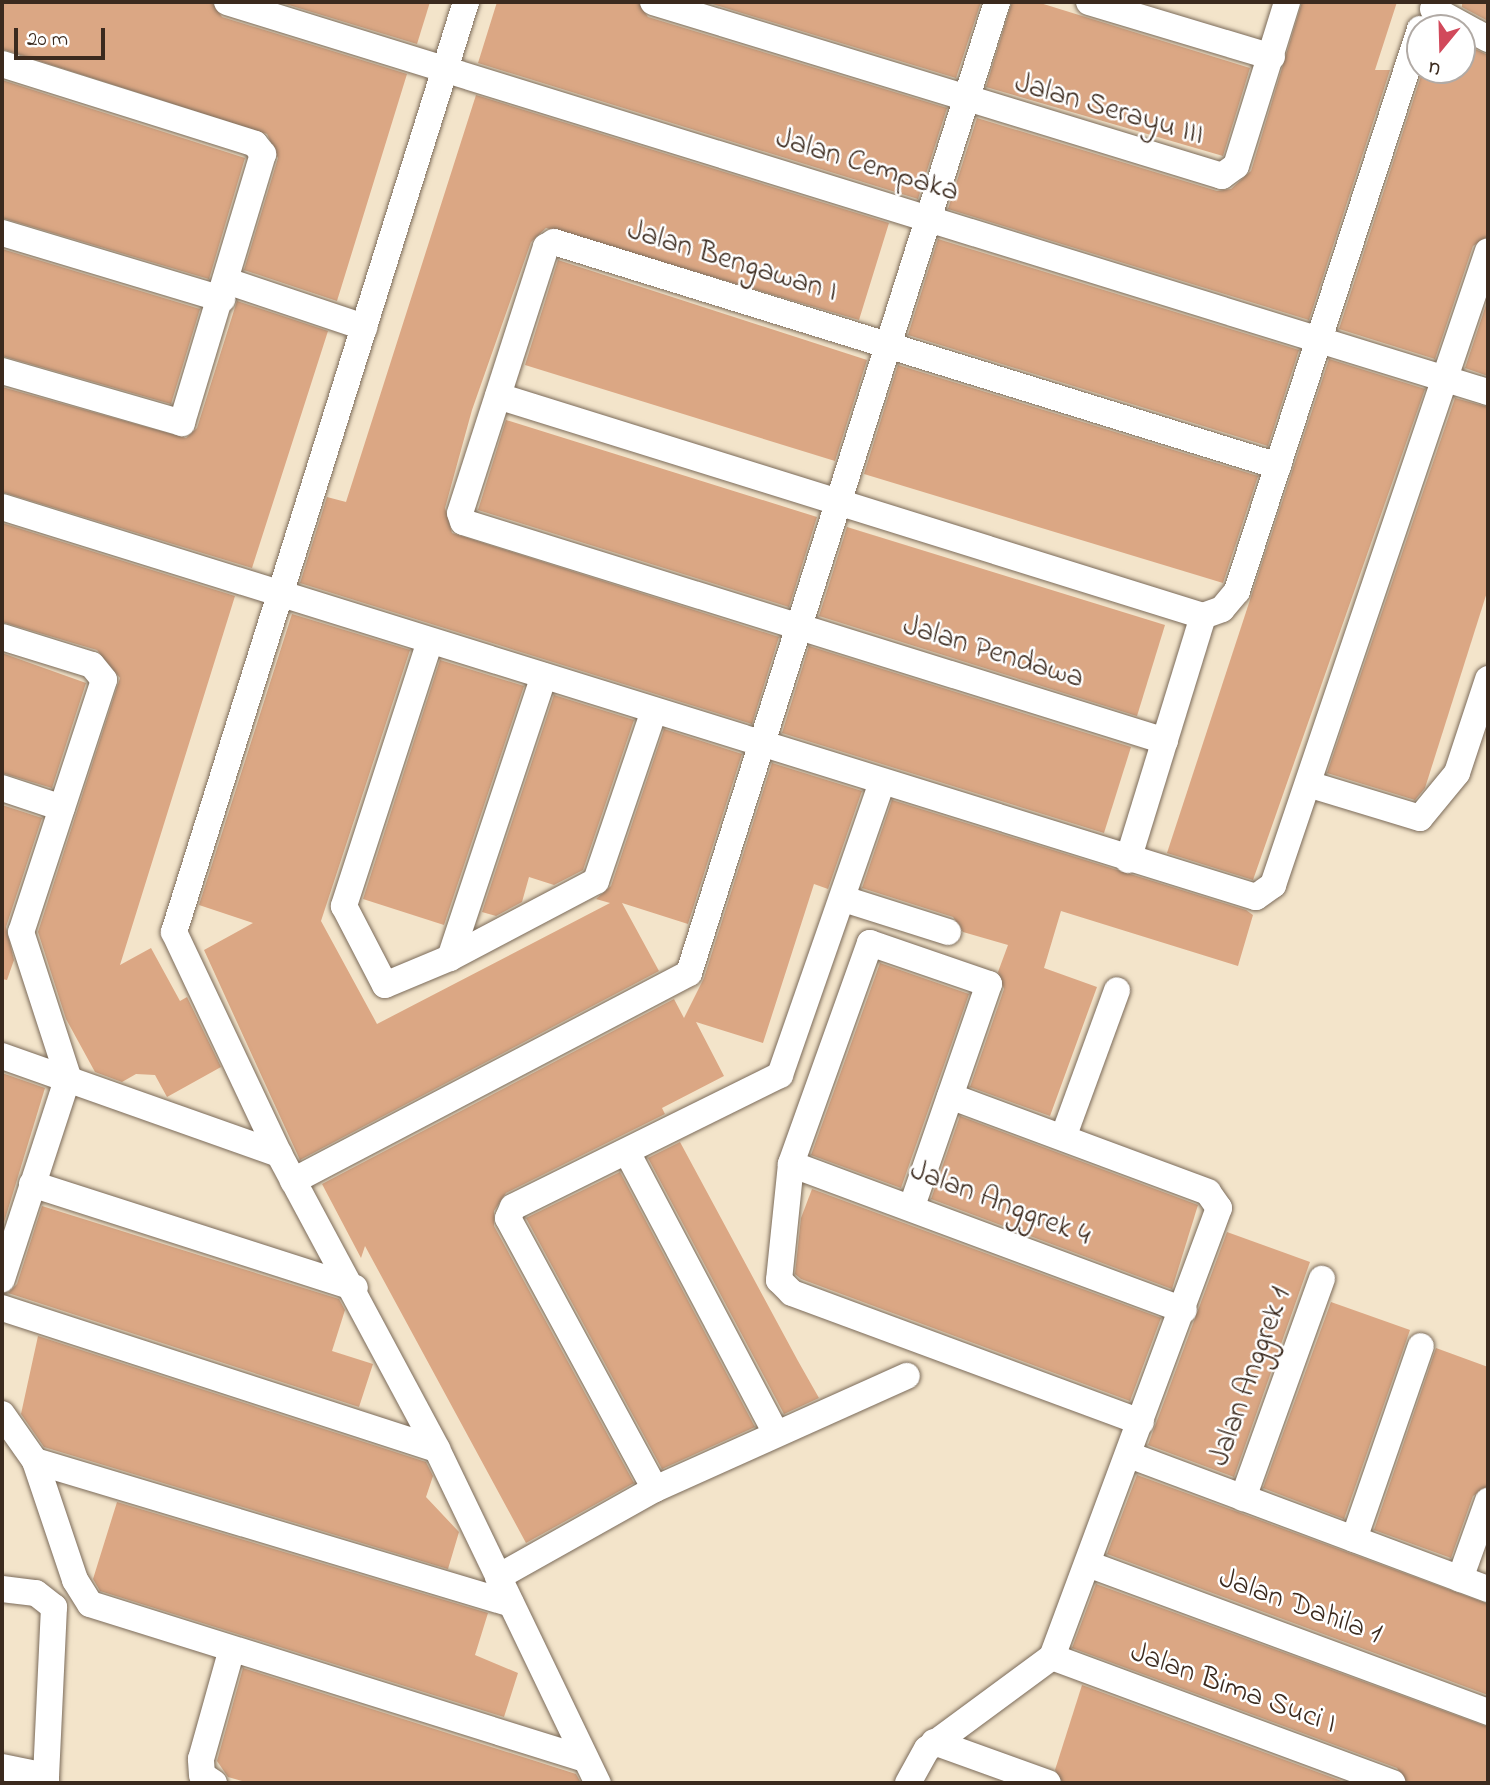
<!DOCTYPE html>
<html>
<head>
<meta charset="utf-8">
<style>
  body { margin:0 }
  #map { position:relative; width:1490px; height:1785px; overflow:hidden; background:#f3e4ca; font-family:"Indie Flower",sans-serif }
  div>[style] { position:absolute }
  .building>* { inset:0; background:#dba784 }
  .roads { filter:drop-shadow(0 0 2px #7b6b5a) drop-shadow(0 0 2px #7b6b5a) }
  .minor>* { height:26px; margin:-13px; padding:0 13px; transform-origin:13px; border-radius:13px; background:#fff }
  span { translate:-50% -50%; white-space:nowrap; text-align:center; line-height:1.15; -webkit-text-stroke:5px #fff; paint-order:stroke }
  .street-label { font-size:30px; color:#3b2a1e }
  .frame { position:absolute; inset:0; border:4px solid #3b2a1e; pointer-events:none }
  .north { position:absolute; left:1406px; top:14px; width:70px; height:70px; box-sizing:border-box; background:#fff; border:2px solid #b1aaa5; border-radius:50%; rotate:199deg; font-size:19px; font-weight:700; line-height:28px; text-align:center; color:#3b2a1e }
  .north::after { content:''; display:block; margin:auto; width:24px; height:32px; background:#d1495b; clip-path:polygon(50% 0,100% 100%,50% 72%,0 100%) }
  .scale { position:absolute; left:14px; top:28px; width:91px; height:32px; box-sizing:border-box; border:4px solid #3b2a1e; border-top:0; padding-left:9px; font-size:21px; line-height:24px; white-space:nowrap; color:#3b2a1e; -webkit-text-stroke:5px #fff; paint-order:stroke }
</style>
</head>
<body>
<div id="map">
  <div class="building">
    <i style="clip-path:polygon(2px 2px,212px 2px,222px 17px,407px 74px,337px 301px,244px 270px,278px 158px,267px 134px,2px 49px)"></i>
    <i style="clip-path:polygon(279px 2px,430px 2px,417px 44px)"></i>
    <i style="clip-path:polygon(497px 2px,638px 2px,648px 17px,947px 108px,918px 199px,478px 63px)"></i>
    <i style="clip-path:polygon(706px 2px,981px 2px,956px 78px)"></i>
    <i style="clip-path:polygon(1012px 2px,1037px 2px,1250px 68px,1223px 156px,986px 87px)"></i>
    <i style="clip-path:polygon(1302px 2px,1397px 2px,1375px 70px,1390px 70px,1309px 320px,948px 209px,977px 118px,1217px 191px,1231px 189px,1251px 171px)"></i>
    <i style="clip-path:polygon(1462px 2px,1488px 2px,1488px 21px,1462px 7px)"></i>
    <i style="clip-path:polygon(1462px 43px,1488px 55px,1488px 236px,1473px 246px,1435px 359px,1339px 329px,1423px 70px,1462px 70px)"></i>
    <i style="clip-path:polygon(2px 80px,245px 158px,209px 279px,2px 218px)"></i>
    <i style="clip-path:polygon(476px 95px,889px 223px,859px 320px,546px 228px,531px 242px,472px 410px,445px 508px,452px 533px,779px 637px,752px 724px,300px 583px,327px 497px,346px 502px)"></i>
    <i style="clip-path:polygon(938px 239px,1299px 350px,1268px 446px,908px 335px)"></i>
    <i style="clip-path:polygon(2px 249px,200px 309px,171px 404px,2px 356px)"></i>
    <i style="clip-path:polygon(558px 260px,867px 360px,835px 461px,525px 365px)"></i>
    <i style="clip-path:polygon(1488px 299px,1488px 376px,1465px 368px)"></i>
    <i style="clip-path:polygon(237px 301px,328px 331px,252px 568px,2px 492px,2px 387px,186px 438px,197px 428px)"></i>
    <i style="clip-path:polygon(1329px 359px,1425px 389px,1253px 880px,1167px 853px)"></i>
    <i style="clip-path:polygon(898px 365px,1258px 476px,1223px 583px,864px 474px)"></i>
    <i style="clip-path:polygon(1455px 398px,1488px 407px,1488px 589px,1425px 788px,1415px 800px,1327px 773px)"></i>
    <i style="clip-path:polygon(506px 420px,817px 517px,789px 607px,478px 510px)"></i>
    <i style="clip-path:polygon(2px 523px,235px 596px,120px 965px,151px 948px,180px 1001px,187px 997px,221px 1067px,167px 1097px,155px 1075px,136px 1074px,122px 1082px,95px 1072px,66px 1019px,38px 932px,120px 678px,97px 650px,2px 622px)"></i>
    <i style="clip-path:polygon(847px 527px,1165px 625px,1137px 716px,819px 616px)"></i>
    <i style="clip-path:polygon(292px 614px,410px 650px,321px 921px,377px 1024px,610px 903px,596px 899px,611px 886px,664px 729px,742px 754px,688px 924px,622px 903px,659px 971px,300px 1160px,204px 950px,253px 923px,199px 905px)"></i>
    <i style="clip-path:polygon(809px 646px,1131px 747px,1104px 833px,782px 733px)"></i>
    <i style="clip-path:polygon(2px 653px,86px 683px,52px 788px,2px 773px)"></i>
    <i style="clip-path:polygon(440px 660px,524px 686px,444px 925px,363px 899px)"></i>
    <i style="clip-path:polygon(554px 695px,634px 720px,583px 870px,554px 885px,529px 877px,522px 902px,496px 916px,482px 912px)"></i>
    <i style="clip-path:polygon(772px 763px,862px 791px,828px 889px,814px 884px,763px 1043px,696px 1022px,724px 1076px,662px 1108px,665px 1114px,506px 1193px,494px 1211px,494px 1226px,634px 1483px,526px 1543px,365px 1246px,361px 1258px,322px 1184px,674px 999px,684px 1018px,704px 978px)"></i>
    <i style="clip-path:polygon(892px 800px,1246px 910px,1253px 915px,1238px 966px,1061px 911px,1044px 968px,1097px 987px,1050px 1116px,970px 1087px,1004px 989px,998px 972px,1008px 945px,963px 932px,953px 917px,862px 888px)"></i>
    <i style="clip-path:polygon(2px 805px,42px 818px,6px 927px,14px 960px,7px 980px,2px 979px)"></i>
    <i style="clip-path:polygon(880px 963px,969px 994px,901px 1188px,811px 1155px)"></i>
    <i style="clip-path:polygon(2px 1073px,45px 1088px,2px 1229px)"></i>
    <i style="clip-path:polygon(960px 1116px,1198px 1205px,1172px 1289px,931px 1199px)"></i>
    <i style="clip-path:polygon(680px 1142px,798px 1361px,819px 1398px,784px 1414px,648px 1158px)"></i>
    <i style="clip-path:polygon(620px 1172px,755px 1427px,662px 1469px,526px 1218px)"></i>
    <i style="clip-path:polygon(812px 1189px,1161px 1318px,1130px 1401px,801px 1279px,795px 1274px,801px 1218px)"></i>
    <i style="clip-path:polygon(42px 1206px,339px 1299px,345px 1310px,332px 1351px,373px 1364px,359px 1407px,8px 1293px,17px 1284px)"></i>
    <i style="clip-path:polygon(1227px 1232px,1310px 1262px,1234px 1477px,1148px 1445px)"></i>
    <i style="clip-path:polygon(1331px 1302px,1410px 1330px,1344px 1519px,1263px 1488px)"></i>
    <i style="clip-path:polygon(38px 1336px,426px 1462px,433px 1476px,426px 1497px,459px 1532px,448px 1569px,44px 1447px,21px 1414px)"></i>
    <i style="clip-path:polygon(1436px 1348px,1488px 1367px,1488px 1486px,1473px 1496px,1451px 1558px,1374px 1530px)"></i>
    <i style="clip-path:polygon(1137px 1475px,1488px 1604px,1488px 1695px,1107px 1554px)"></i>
    <i style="clip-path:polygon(117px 1502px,488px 1613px,475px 1655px,518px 1673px,504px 1717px,100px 1591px,93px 1579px)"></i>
    <i style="clip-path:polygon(1096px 1584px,1488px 1727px,1488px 1783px,1407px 1783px,1397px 1768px,1072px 1648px)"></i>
    <i style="clip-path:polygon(243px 1668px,576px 1774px,581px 1783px,249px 1783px,228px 1777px,217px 1761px)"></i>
    <i style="clip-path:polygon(1082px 1685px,1347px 1783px,1063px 1783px,1055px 1770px)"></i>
  </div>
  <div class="roads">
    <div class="minor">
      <i style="left:227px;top:2px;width:1320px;rotate:17.19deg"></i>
      <i style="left:466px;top:2px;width:975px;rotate:107.43deg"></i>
      <i style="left:174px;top:932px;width:246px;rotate:64.7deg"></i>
      <i style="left:279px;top:1154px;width:335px;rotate:61.8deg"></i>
      <i style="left:437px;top:1449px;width:371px;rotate:64.3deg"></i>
      <i style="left:653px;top:2px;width:595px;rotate:17deg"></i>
      <i style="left:1222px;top:176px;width:17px;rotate:-36deg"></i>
      <i style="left:1236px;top:166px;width:172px;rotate:-72.7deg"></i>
      <i style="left:1089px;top:2px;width:191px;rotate:16.7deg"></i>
      <i style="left:1433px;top:9px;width:63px;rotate:28.6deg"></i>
      <i style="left:2px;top:64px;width:265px;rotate:17.5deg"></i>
      <i style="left:255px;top:144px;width:13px;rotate:51deg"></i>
      <i style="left:263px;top:154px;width:281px;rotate:106.8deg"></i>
      <i style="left:182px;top:423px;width:187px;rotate:-163.9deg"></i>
      <i style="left:2px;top:233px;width:230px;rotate:16.7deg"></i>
      <i style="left:227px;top:281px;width:145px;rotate:18.6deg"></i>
      <i style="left:498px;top:396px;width:739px;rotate:17.33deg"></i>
      <i style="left:1203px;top:616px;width:20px;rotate:-20deg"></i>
      <i style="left:1222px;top:609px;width:23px;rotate:-50deg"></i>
      <i style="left:1237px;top:591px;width:591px;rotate:-71.96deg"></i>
      <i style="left:2px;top:507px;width:1313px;rotate:17.28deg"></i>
      <i style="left:1256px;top:897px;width:21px;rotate:-35deg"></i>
      <i style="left:1273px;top:885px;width:669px;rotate:-71.27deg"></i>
      <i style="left:2px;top:637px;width:94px;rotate:17.3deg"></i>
      <i style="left:92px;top:665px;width:19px;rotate:51deg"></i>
      <i style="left:104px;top:680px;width:265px;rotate:108.2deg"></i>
      <i style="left:21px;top:932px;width:152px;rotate:72deg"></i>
      <i style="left:68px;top:1077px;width:213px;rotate:108.1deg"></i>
      <i style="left:430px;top:641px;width:279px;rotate:108deg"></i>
      <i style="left:344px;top:906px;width:89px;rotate:62.6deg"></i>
      <i style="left:385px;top:985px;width:70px;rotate:-22.6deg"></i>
      <i style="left:450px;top:958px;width:165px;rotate:-27.8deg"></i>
      <i style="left:596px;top:881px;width:180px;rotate:-71.2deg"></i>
      <i style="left:1165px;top:741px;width:735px;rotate:-162.67deg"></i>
      <i style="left:463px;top:522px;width:9px;rotate:-108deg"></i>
      <i style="left:460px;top:513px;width:280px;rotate:-72.1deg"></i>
      <i style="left:546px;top:247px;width:9px;rotate:-32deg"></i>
      <i style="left:554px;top:242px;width:758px;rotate:17.19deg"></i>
      <i style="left:1308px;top:784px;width:117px;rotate:16.9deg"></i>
      <i style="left:1420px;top:818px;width:58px;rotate:-50.6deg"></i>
      <i style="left:1457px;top:773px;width:99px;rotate:-71.7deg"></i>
      <i style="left:2px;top:788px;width:63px;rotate:18.4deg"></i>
      <i style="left:1128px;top:860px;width:255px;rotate:-72.9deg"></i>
      <i style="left:844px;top:899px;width:109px;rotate:17.6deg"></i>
      <i style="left:450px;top:958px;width:297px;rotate:-71.6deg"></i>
      <i style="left:2px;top:1056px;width:294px;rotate:19.5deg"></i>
      <i style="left:1064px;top:1135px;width:154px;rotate:-69.9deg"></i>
      <i style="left:627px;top:1152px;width:318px;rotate:62.1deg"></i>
      <i style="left:791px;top:1164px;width:419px;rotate:20.4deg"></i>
      <i style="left:293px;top:1181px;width:447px;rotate:-27.7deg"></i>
      <i style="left:689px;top:973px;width:1019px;rotate:-72.4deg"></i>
      <i style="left:32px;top:1184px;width:339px;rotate:17.8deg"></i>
      <i style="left:912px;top:1206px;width:235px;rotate:-70.9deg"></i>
      <i style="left:989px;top:984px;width:126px;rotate:-161deg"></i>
      <i style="left:870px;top:943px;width:235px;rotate:109.7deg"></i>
      <i style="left:791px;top:1164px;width:117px;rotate:95.9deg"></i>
      <i style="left:779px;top:1280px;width:18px;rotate:45deg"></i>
      <i style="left:792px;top:1293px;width:372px;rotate:20.3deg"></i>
      <i style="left:2px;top:1308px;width:457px;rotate:18deg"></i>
      <i style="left:2px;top:1414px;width:57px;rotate:54.9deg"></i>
      <i style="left:35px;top:1461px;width:126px;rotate:71.4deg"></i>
      <i style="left:75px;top:1580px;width:28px;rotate:58deg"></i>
      <i style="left:90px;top:1604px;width:519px;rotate:17.39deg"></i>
      <i style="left:1129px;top:1455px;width:383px;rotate:20.5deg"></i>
      <i style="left:35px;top:1461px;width:497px;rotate:16.7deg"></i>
      <i style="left:655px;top:1489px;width:308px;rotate:-118.5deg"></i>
      <i style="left:508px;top:1218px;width:12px;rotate:-66deg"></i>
      <i style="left:513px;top:1207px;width:298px;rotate:-26.3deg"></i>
      <i style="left:780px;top:1075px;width:310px;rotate:-70.8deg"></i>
      <i style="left:1243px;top:1498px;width:233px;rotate:-70.2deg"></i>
      <i style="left:1354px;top:1539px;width:204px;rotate:-70.9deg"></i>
      <i style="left:1088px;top:1564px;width:427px;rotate:20.3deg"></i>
      <i style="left:498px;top:1577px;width:180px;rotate:-29.3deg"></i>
      <i style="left:655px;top:1489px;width:276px;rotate:-24.2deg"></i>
      <i style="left:1460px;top:1579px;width:83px;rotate:-70.3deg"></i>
      <i style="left:2px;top:1589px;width:34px;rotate:7deg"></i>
      <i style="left:36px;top:1593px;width:23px;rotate:38deg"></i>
      <i style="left:54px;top:1607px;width:169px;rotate:92.7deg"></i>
      <i style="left:1052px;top:1657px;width:363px;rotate:20.3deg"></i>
      <i style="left:934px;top:1742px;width:121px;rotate:19.8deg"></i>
      <i style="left:2px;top:1767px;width:45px;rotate:11.6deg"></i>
      <i style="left:46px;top:1776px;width:7px;rotate:90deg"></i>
      <i style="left:214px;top:1783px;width:14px;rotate:-146deg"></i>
      <i style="left:202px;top:1775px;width:16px;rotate:-94deg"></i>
      <i style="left:201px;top:1759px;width:111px;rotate:-74.3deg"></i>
      <i style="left:908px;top:1783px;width:39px;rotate:-61deg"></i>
      <i style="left:927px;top:1749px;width:155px;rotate:-36.4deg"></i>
      <i style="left:1052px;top:1657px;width:479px;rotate:-69.6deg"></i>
      <i style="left:1219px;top:1208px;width:19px;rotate:-125deg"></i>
      <i style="left:1208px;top:1192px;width:275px;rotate:-159.6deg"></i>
    </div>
  </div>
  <div class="street-label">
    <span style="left:1109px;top:110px;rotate:16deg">Jalan Serayu III</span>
    <span style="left:867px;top:166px;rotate:17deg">Jalan Cempaka</span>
    <span style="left:732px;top:262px;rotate:17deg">Jalan Bengawan I</span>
    <span style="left:993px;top:653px;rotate:17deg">Jalan Pendawa</span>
    <span style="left:1000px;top:1204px;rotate:21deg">Jalan Anggrek 4</span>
    <span style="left:1251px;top:1377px;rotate:-70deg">Jalan Anggrek 1</span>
    <span style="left:1300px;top:1607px;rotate:20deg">Jalan Dahila 1</span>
    <span style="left:1233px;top:1689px;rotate:20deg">Jalan Bima Suci I</span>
  </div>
  <div class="frame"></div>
  <div class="north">U</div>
  <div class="scale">20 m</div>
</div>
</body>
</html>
